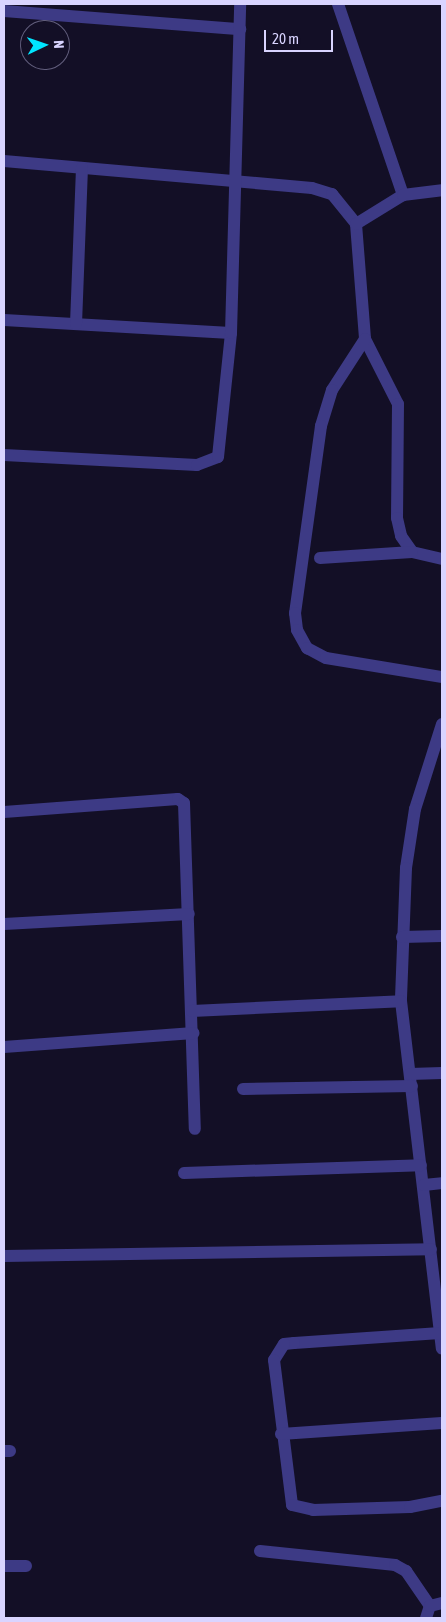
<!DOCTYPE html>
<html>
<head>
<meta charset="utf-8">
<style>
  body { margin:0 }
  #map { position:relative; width:446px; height:1622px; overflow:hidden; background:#130f26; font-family:"Asap Condensed",sans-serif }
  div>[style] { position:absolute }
  .minor>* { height:12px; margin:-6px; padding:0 6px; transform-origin:6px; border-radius:6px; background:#3d3a85 }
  span { translate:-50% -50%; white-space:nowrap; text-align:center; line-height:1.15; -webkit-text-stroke:4px #130f26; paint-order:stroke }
  .frame { position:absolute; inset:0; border:5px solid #d9d4ff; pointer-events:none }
  .north { position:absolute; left:20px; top:20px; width:50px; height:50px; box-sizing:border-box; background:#130f26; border:1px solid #625e7d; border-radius:50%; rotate:87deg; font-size:14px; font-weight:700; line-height:20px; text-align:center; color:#d9d4ff }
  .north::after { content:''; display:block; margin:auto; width:18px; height:22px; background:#00e5ff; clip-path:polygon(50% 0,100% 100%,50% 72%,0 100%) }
  .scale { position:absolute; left:264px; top:30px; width:69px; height:22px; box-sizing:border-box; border:2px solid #d9d4ff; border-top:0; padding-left:6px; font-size:15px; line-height:18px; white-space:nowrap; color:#d9d4ff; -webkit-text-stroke:4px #130f26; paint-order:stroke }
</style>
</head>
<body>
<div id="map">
  <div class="minor">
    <i style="left:338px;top:4px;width:202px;rotate:71.2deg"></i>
    <i style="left:4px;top:11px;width:237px;rotate:4.4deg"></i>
    <i style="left:4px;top:161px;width:309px;rotate:5deg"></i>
    <i style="left:312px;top:188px;width:21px;rotate:17deg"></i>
    <i style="left:332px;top:194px;width:38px;rotate:51deg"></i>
    <i style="left:356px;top:224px;width:115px;rotate:85.5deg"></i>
    <i style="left:365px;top:339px;width:73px;rotate:63.1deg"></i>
    <i style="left:398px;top:404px;width:114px;rotate:90.5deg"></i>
    <i style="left:397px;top:518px;width:18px;rotate:77deg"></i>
    <i style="left:401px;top:536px;width:19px;rotate:55deg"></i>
    <i style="left:412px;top:552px;width:31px;rotate:13deg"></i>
    <i style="left:356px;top:224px;width:55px;rotate:-31.7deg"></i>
    <i style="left:403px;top:195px;width:39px;rotate:-7deg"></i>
    <i style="left:4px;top:320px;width:227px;rotate:3.3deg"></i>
    <i style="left:76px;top:324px;width:156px;rotate:-87.8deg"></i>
    <i style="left:365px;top:339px;width:61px;rotate:122.9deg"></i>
    <i style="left:332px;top:390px;width:38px;rotate:107deg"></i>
    <i style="left:321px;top:426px;width:189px;rotate:97.9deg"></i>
    <i style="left:295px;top:613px;width:17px;rotate:83deg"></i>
    <i style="left:297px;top:630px;width:21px;rotate:61deg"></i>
    <i style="left:307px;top:648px;width:21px;rotate:28deg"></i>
    <i style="left:326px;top:658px;width:118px;rotate:9.3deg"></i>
    <i style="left:4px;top:455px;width:193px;rotate:3deg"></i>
    <i style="left:197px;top:465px;width:22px;rotate:-21deg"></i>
    <i style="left:218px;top:457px;width:125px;rotate:-84deg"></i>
    <i style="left:231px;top:333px;width:329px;rotate:-88.4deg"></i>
    <i style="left:320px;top:558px;width:92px;rotate:-3.7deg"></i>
    <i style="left:442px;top:724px;width:89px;rotate:107.6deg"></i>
    <i style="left:415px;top:809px;width:60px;rotate:98.7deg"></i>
    <i style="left:406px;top:868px;width:133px;rotate:92.2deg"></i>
    <i style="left:401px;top:1001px;width:350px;rotate:83.3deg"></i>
    <i style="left:4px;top:812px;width:174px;rotate:-4.3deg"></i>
    <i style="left:178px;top:799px;width:7px;rotate:34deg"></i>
    <i style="left:184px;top:803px;width:326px;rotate:88.1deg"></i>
    <i style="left:4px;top:924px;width:185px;rotate:-3.1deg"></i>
    <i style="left:402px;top:937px;width:40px;rotate:-1.4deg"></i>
    <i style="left:192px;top:1011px;width:209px;rotate:-2.7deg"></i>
    <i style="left:4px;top:1047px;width:190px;rotate:-4.2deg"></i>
    <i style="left:410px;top:1074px;width:32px;rotate:-2deg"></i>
    <i style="left:243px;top:1089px;width:169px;rotate:-1deg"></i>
    <i style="left:184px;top:1173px;width:237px;rotate:-1.9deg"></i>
    <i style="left:424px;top:1185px;width:18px;rotate:-6deg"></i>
    <i style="left:4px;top:1256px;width:427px;rotate:-0.9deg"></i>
    <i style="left:440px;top:1333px;width:146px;rotate:176.1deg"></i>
    <i style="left:294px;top:1343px;width:10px;rotate:174deg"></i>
    <i style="left:284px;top:1344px;width:19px;rotate:122deg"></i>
    <i style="left:274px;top:1360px;width:146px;rotate:82.9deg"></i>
    <i style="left:292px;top:1505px;width:22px;rotate:13deg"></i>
    <i style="left:313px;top:1510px;width:97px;rotate:-1.8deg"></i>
    <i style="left:410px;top:1507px;width:33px;rotate:-11deg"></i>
    <i style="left:281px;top:1434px;width:161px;rotate:-3.9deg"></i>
    <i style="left:4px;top:1451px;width:6px"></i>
    <i style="left:260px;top:1551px;width:136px;rotate:5.9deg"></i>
    <i style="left:395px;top:1565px;width:13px;rotate:29deg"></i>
    <i style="left:406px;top:1571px;width:42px;rotate:55.6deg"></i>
    <i style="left:4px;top:1566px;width:22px"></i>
    <i style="left:426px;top:1618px;width:13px;rotate:-72deg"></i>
    <i style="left:430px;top:1606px;width:12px;rotate:-14deg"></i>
  </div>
  <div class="frame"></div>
  <div class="north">N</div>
  <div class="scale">20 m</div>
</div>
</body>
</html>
